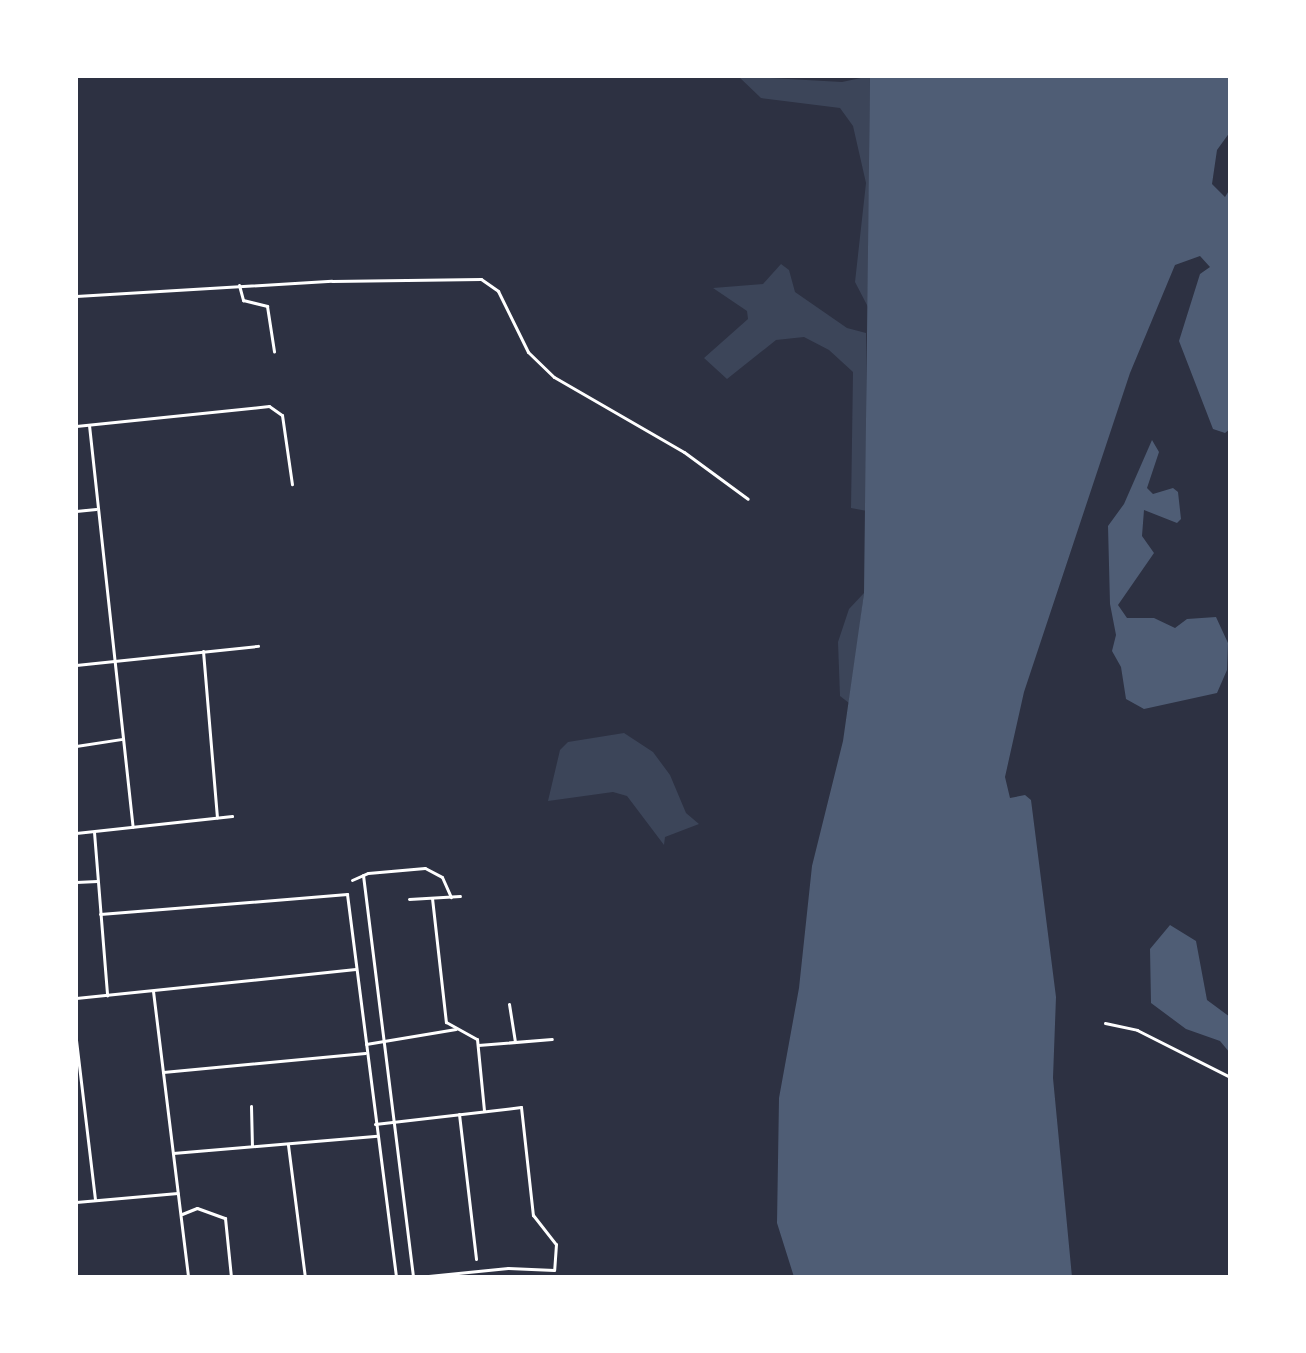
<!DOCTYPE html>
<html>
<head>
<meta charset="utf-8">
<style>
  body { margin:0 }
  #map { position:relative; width:1306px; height:1353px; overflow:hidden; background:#2d3142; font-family:Lora,serif }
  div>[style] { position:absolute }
  .green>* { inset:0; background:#3c4559 }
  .water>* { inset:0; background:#4f5d75 }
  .minor>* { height:3px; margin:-1.5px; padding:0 1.5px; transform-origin:1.5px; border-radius:1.5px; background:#fff }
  span { translate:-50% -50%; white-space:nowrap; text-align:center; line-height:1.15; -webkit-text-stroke:8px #fff; paint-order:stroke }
  .frame { position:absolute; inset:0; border:78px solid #fff; pointer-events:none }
</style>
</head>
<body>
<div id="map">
  <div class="green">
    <i style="clip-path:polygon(738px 76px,842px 82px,870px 76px,868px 307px,855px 282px,866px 183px,853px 126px,840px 108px,761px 98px)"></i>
    <i style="clip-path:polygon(781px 264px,789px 270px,795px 292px,847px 328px,866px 333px,867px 511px,851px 508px,853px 372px,829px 350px,804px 337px,776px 340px,727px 379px,704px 358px,748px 319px,747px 311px,713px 288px,763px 284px)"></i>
    <i style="clip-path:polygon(864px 593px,859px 633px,849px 703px,840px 696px,838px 642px,849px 609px)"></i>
    <i style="clip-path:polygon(624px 733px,653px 752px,670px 775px,686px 813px,699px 824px,665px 837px,664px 845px,627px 796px,613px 792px,548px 801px,560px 750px,568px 742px)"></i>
  </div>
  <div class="water">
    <i style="clip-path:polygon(870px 76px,1230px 76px,1230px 132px,1217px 150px,1212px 184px,1225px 197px,1230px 189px,1230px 429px,1225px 433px,1213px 429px,1179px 341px,1200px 274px,1210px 267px,1200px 256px,1175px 265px,1130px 373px,1024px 692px,1005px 777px,1010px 798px,1025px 795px,1031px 800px,1056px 997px,1053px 1078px,1072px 1277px,794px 1277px,777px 1223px,779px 1098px,799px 988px,812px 866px,843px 741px,864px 593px)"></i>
    <i style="clip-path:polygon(1152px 440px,1159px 452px,1147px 488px,1153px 494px,1173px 488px,1178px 492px,1181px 519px,1177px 523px,1144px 510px,1142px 536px,1154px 553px,1118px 605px,1127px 618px,1154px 618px,1175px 628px,1187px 619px,1216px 617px,1228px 643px,1227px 670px,1217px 693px,1144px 709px,1126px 699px,1121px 667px,1112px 651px,1116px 635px,1110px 604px,1108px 526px,1124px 504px)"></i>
    <i style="clip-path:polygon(1170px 925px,1196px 941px,1207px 1000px,1230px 1017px,1230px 1053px,1220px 1041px,1186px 1029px,1151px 1003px,1150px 949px)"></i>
  </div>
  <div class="minor">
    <i style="left:239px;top:285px;width:16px;rotate:75deg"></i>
    <i style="left:243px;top:300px;width:25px;rotate:14deg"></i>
    <i style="left:267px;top:306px;width:46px;rotate:81.2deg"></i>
    <i style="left:76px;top:296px;width:256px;rotate:-3.4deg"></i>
    <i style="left:332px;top:281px;width:149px;rotate:-0.8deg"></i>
    <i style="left:481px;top:279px;width:21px;rotate:35deg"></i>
    <i style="left:498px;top:291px;width:68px;rotate:63.8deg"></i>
    <i style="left:528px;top:352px;width:36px;rotate:44deg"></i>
    <i style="left:554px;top:377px;width:150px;rotate:30deg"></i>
    <i style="left:684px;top:452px;width:79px;rotate:36.3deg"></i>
    <i style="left:89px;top:425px;width:404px;rotate:83.8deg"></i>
    <i style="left:76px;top:426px;width:194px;rotate:-5.9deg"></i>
    <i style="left:269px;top:406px;width:16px;rotate:35deg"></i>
    <i style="left:282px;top:415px;width:70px;rotate:81.8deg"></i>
    <i style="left:76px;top:511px;width:20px;rotate:-6deg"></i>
    <i style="left:203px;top:651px;width:167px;rotate:85.2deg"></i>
    <i style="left:76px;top:665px;width:183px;rotate:-6deg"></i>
    <i style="left:76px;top:746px;width:47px;rotate:-8.7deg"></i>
    <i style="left:94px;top:832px;width:164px;rotate:85.4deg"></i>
    <i style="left:76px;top:833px;width:157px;rotate:-6.2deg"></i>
    <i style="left:363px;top:875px;width:405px;rotate:82.9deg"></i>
    <i style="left:352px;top:880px;width:17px;rotate:-24deg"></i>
    <i style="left:368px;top:873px;width:57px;rotate:-5deg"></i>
    <i style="left:425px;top:868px;width:19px;rotate:28deg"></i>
    <i style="left:442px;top:877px;width:22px;rotate:66deg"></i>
    <i style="left:76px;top:882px;width:21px;rotate:-3deg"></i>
    <i style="left:432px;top:898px;width:125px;rotate:83.6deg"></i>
    <i style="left:446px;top:1022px;width:35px;rotate:29deg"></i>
    <i style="left:477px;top:1039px;width:72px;rotate:84.4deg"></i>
    <i style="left:409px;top:899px;width:51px;rotate:-3.4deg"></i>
    <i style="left:100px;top:914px;width:248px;rotate:-4.6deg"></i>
    <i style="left:347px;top:894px;width:386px;rotate:82.7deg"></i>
    <i style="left:153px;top:991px;width:288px;rotate:83deg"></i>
    <i style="left:76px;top:998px;width:281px;rotate:-5.9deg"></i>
    <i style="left:509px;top:1004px;width:38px;rotate:81deg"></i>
    <i style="left:1105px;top:1023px;width:33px;rotate:12deg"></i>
    <i style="left:1137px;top:1030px;width:104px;rotate:26.8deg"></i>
    <i style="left:76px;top:1040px;width:161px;rotate:83.2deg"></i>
    <i style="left:366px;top:1044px;width:91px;rotate:-9.5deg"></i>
    <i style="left:478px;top:1045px;width:74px;rotate:-4.6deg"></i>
    <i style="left:163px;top:1072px;width:203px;rotate:-5.4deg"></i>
    <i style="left:251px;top:1106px;width:40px;rotate:88.6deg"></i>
    <i style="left:459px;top:1114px;width:146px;rotate:83.3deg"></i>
    <i style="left:375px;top:1124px;width:147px;rotate:-6.6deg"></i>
    <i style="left:521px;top:1107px;width:109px;rotate:83.7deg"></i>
    <i style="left:533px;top:1215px;width:37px;rotate:52deg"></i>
    <i style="left:556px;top:1244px;width:26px;rotate:94deg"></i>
    <i style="left:554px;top:1270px;width:46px;rotate:-177.5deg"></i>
    <i style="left:508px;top:1268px;width:90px;rotate:174.3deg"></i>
    <i style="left:288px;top:1145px;width:133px;rotate:82.7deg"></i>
    <i style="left:173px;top:1153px;width:205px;rotate:-4.8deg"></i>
    <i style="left:76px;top:1202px;width:102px;rotate:-5deg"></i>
    <i style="left:182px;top:1214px;width:16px;rotate:-22deg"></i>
    <i style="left:197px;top:1208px;width:30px;rotate:20deg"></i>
    <i style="left:225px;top:1218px;width:59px;rotate:84.2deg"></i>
    <i style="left:175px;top:1277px;width:12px;rotate:-5deg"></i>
  </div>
  <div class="frame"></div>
</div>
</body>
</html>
